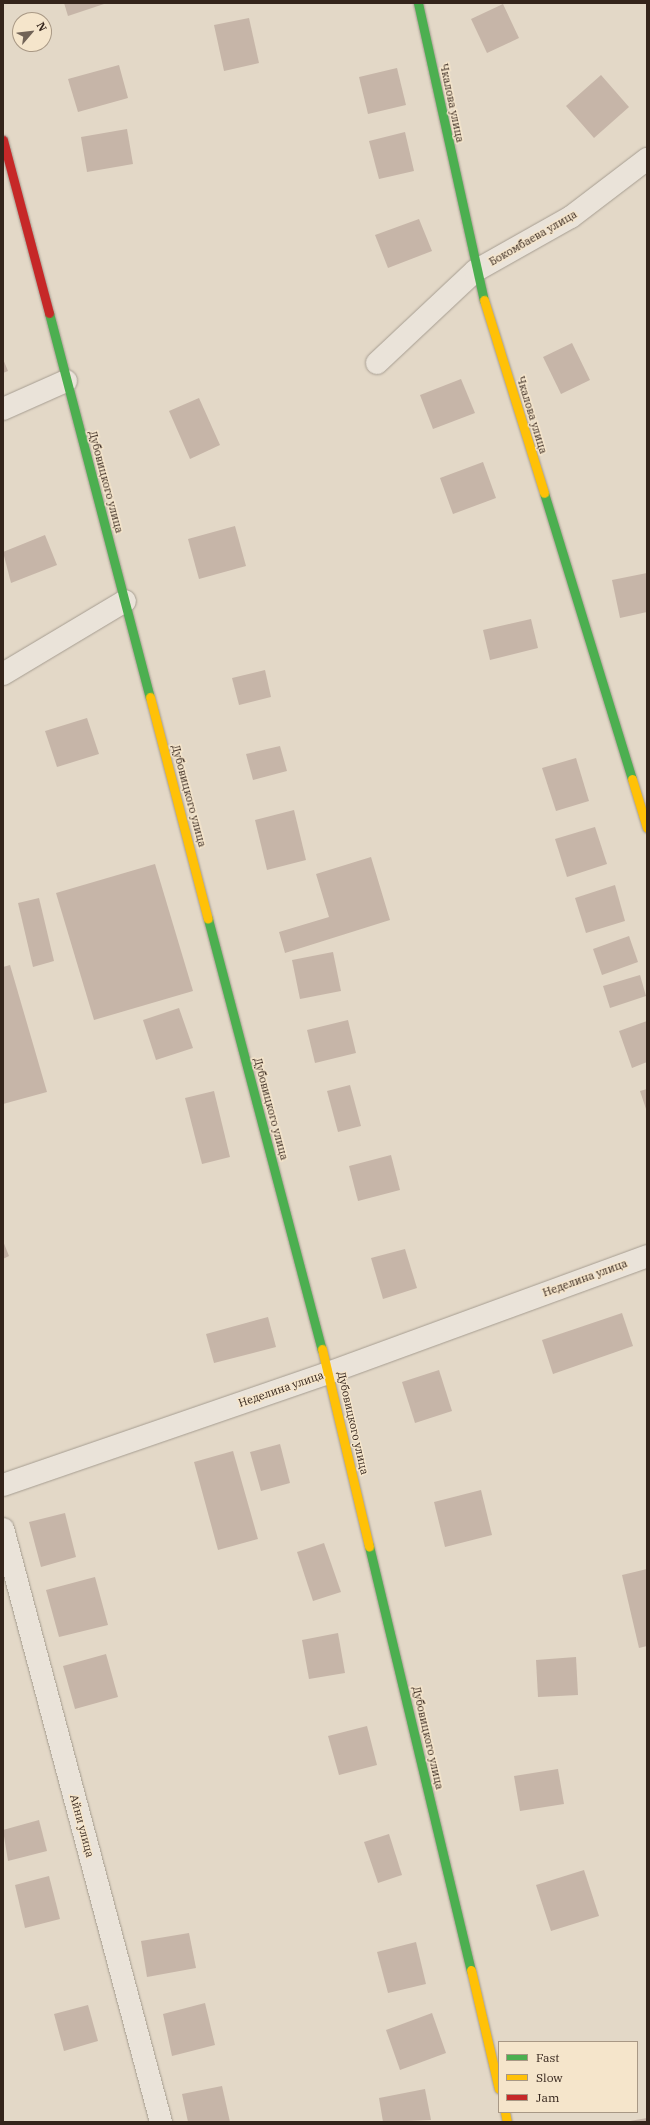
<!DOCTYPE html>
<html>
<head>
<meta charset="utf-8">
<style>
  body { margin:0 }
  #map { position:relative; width:650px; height:2125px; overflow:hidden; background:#e3d8c7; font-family:"IBM Plex Serif",serif }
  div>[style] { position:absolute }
  .building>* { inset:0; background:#c6b5a8 }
  .roads { filter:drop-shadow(0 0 1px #a69d91) drop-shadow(0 0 1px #a69d91) }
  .street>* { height:22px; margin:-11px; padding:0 11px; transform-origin:11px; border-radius:11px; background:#eae3d9 }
  .fast>* { height:9px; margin:-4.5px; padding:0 4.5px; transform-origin:4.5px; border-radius:4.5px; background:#4caf50 }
  .slow>* { height:9px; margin:-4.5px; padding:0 4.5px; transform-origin:4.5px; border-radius:4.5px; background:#ffc107 }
  .jam>* { height:9px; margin:-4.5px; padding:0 4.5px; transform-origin:4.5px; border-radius:4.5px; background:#c62828 }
  span { translate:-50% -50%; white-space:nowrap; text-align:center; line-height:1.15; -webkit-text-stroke:3px #f5e5cb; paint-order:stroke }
  .street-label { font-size:11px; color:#34241b }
  .frame { position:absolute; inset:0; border:4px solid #34241b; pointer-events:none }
  .legend { position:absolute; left:498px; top:2041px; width:140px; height:72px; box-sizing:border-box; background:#f5e5cb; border:1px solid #a89885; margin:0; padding:5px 7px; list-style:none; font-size:12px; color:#34241b }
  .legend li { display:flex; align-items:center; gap:8px; height:20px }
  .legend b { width:20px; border:1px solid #a89885 }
  .north { position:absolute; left:12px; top:12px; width:40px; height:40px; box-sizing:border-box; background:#f5e5cb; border:1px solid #a89885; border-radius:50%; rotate:62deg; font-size:11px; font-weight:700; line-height:16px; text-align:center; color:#34241b }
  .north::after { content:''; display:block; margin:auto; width:14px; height:18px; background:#716357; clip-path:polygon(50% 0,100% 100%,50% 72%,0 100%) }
</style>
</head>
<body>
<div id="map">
  <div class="building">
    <i style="clip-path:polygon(64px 3px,107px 3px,68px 16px)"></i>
    <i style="clip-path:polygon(503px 4px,519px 38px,487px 53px,471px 19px)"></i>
    <i style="clip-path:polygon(249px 18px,259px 63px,224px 71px,214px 25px)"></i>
    <i style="clip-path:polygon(119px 65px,128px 98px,78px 112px,68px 79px)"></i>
    <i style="clip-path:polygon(397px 68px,406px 105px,368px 114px,359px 77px)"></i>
    <i style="clip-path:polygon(601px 75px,629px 107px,594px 138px,566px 106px)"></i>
    <i style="clip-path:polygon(127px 129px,133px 164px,87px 172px,81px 137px)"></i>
    <i style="clip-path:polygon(405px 132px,414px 171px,379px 179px,369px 141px)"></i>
    <i style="clip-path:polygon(419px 219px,432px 251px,388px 268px,375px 235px)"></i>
    <i style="clip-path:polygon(572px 343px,590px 380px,561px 394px,543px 357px)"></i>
    <i style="clip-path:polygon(3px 359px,8px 371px,3px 373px)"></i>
    <i style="clip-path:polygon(461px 379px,475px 413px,433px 429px,420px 395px)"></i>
    <i style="clip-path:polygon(199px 398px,220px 445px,190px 459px,169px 411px)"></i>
    <i style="clip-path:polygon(483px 462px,496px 498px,453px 514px,440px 478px)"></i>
    <i style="clip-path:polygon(235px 526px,246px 566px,199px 579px,188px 539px)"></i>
    <i style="clip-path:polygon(45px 535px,57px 565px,11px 583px,3px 552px)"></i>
    <i style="clip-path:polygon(647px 573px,647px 612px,620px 618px,612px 580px)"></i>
    <i style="clip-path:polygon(531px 619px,538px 648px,490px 660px,483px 630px)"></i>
    <i style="clip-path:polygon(265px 670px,271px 697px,239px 705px,232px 678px)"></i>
    <i style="clip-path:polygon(87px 718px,99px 754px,57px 767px,45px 731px)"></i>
    <i style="clip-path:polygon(280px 746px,287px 771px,253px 780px,246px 754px)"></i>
    <i style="clip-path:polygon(576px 758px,589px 801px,556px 811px,542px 768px)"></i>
    <i style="clip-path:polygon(294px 810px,306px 860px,267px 870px,255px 820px)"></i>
    <i style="clip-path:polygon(595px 827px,607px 864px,567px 877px,555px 839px)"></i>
    <i style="clip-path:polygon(371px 857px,390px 920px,285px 953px,279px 932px,329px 917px,316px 874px)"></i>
    <i style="clip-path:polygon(155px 864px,193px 991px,94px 1020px,56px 893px)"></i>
    <i style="clip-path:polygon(615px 885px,625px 921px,586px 933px,575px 898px)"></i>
    <i style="clip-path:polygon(39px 898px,54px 961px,33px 967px,18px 903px)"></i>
    <i style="clip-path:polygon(629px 936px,638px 962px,602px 975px,593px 949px)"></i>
    <i style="clip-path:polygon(333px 952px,341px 991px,300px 999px,292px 960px)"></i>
    <i style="clip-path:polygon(10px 965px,47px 1092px,3px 1104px,3px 967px)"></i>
    <i style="clip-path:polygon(640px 975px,646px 996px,610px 1008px,603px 986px)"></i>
    <i style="clip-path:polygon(179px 1008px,193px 1048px,156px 1060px,143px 1020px)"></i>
    <i style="clip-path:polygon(348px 1020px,356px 1053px,315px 1063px,307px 1030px)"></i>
    <i style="clip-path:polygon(647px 1021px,647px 1062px,632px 1068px,619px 1031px)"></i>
    <i style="clip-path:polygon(350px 1085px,361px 1126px,338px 1132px,327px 1091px)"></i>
    <i style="clip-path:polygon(647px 1089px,647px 1112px,640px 1091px)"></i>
    <i style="clip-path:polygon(214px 1091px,230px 1157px,202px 1164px,185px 1098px)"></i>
    <i style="clip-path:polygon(391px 1155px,400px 1190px,358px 1201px,349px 1166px)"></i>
    <i style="clip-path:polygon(3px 1241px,9px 1256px,3px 1259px)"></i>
    <i style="clip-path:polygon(405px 1249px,417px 1288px,383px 1299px,371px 1258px)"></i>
    <i style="clip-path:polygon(622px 1313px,633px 1346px,553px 1374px,542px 1340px)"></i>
    <i style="clip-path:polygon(268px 1317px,276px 1347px,214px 1363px,206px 1334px)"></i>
    <i style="clip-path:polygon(439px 1370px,452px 1411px,415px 1423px,402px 1382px)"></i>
    <i style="clip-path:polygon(280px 1444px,290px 1483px,261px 1491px,250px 1452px)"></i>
    <i style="clip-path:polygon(233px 1451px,258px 1539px,218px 1550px,194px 1462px)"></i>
    <i style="clip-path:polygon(481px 1490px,492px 1535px,445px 1547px,434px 1502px)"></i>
    <i style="clip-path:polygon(65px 1513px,76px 1557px,41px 1567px,29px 1522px)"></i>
    <i style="clip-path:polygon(324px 1543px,341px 1592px,313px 1601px,297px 1552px)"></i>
    <i style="clip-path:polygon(647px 1569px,647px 1646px,639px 1648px,622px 1575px)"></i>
    <i style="clip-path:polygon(95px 1577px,108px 1625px,59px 1637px,46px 1590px)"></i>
    <i style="clip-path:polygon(338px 1633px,345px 1673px,309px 1679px,302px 1640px)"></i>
    <i style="clip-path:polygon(106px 1654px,118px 1697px,75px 1709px,63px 1666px)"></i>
    <i style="clip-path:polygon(576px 1657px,578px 1695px,538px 1697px,536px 1660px)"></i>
    <i style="clip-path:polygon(367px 1726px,377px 1765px,339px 1775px,328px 1736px)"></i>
    <i style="clip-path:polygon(558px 1769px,564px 1804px,520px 1811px,514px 1776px)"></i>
    <i style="clip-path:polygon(39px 1820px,47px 1851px,8px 1861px,3px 1830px)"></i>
    <i style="clip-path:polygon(389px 1834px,402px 1875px,378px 1883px,364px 1842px)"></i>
    <i style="clip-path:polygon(584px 1870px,599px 1916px,551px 1931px,536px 1885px)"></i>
    <i style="clip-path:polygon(49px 1876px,60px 1919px,25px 1928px,15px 1885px)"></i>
    <i style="clip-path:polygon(189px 1933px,196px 1968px,147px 1977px,141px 1941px)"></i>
    <i style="clip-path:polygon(416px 1942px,426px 1984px,388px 1993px,377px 1952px)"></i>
    <i style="clip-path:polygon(205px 2003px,215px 2045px,172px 2056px,163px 2014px)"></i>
    <i style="clip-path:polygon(88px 2005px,98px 2041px,64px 2051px,54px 2014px)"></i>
    <i style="clip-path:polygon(432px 2013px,446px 2053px,400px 2070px,386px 2030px)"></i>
    <i style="clip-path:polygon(222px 2086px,230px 2122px,188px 2122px,182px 2094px)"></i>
    <i style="clip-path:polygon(425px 2089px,431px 2120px,383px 2122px,379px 2098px)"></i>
    <i style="clip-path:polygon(647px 2118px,647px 2122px,630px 2122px,630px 2121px)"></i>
  </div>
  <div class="roads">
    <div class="street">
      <i style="left:377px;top:363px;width:134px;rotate:-43.2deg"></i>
      <i style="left:475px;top:271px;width:110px;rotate:-29.4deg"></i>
      <i style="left:571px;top:217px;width:96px;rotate:-37.3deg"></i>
      <i style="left:3px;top:409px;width:69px;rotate:-24deg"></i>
      <i style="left:3px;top:674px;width:142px;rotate:-30.9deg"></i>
      <i style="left:3px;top:1485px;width:344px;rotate:-19deg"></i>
      <i style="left:328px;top:1373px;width:340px;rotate:-20.1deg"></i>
      <i style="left:3px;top:1529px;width:614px;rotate:75.08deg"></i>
    </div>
    <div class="fast">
      <i style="left:418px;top:3px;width:304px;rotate:77.5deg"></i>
      <i style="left:49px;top:313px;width:397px;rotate:75.3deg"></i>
      <i style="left:544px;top:493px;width:299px;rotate:72.9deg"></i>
      <i style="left:208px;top:919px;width:445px;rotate:75.2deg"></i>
      <i style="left:369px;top:1546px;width:436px;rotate:76.5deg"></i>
    </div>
    <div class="slow">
      <i style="left:484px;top:300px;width:202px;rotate:72.7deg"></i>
      <i style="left:150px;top:697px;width:229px;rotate:75.4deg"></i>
      <i style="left:632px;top:779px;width:51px;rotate:73deg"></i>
      <i style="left:322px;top:1349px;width:203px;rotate:76.6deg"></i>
      <i style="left:471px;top:1970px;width:122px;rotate:76.8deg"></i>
      <i style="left:505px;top:2112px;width:10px;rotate:79deg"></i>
    </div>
    <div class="jam">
      <i style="left:3px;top:140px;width:179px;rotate:75.1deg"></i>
    </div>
  </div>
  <div class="street-label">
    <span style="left:452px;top:103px;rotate:78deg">Чкалова улица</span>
    <span style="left:533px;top:238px;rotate:-30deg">Бокомбаева улица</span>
    <span style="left:532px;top:415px;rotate:73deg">Чкалова улица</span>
    <span style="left:106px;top:482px;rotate:75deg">Дубовицкого улица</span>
    <span style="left:189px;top:796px;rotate:75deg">Дубовицкого улица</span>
    <span style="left:271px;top:1109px;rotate:75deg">Дубовицкого улица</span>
    <span style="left:585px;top:1278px;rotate:-20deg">Неделина улица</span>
    <span style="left:281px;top:1389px;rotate:-19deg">Неделина улица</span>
    <span style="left:353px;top:1423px;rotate:77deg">Дубовицкого улица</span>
    <span style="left:428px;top:1738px;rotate:77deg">Дубовицкого улица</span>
    <span style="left:82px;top:1826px;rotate:75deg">Айни улица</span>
  </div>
  <div class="frame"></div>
  <ul class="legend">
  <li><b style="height:5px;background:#4caf50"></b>Fast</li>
  <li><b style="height:5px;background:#ffc107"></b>Slow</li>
  <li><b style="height:5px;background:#c62828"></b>Jam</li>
  </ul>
  <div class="north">N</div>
</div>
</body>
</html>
